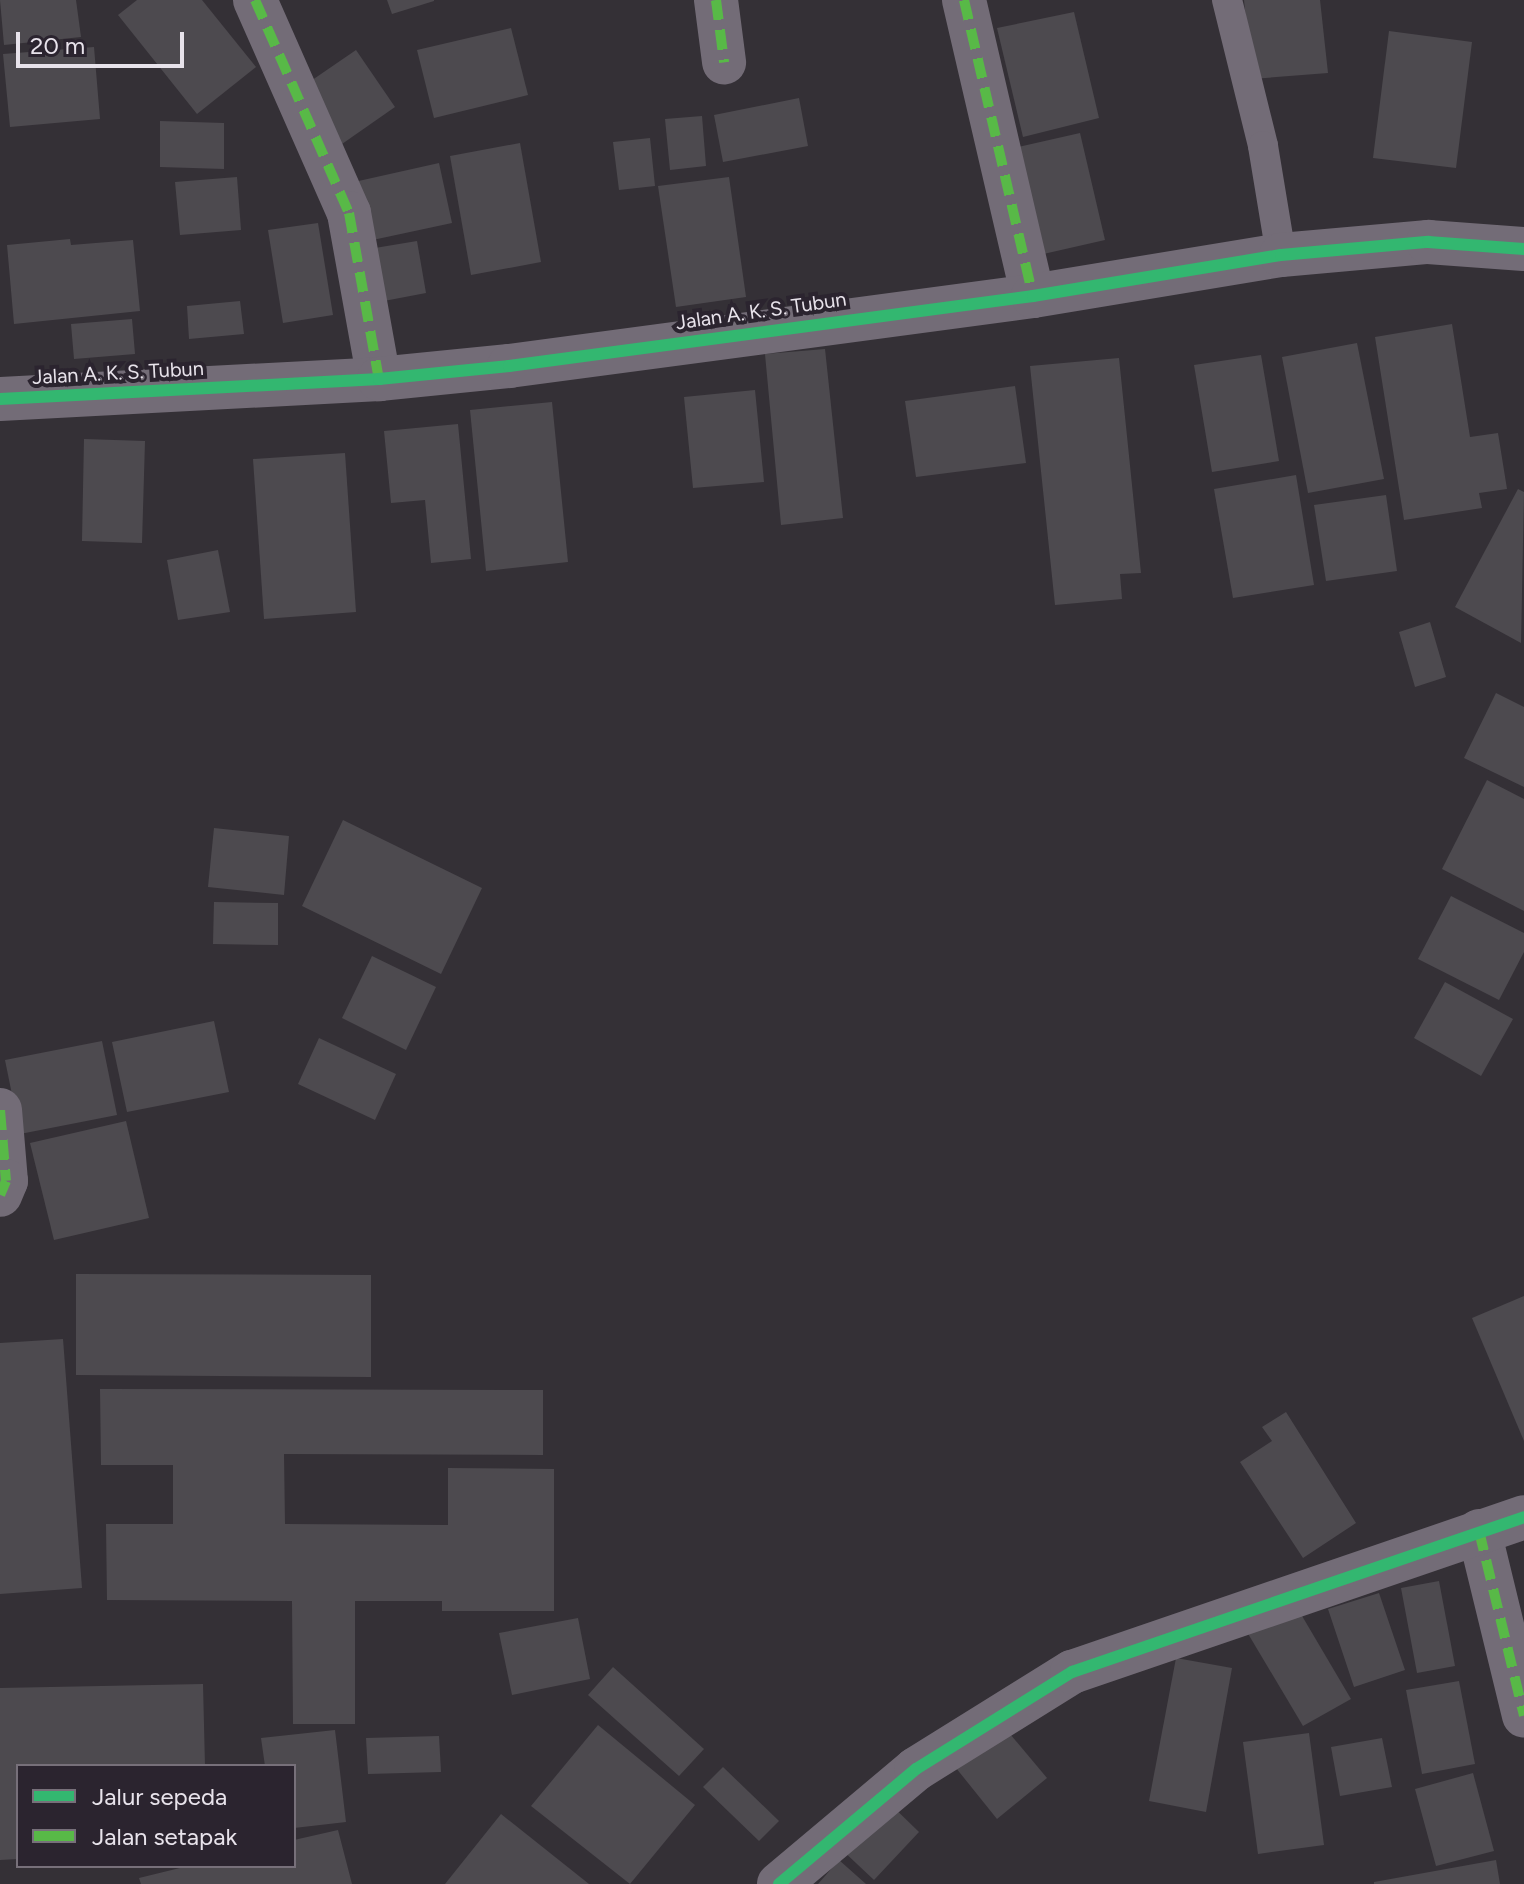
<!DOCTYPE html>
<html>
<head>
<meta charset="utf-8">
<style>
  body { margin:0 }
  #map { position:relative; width:1524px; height:1884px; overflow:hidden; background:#343036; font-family:Figtree,sans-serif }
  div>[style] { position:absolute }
  .building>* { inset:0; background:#4d4a4f }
  .service>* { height:30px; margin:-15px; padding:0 15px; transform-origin:15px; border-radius:15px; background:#736c77 }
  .minor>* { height:44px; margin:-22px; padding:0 22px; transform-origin:22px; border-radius:22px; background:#736c77 }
  .quiet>* { height:10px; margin-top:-5px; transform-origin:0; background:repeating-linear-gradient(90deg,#58b947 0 20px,transparent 0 30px) }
  .cycleway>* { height:12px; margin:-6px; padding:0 6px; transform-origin:6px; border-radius:6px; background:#33b770 }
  span { translate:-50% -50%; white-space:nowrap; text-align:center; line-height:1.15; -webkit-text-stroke:8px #2b242f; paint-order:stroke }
  .street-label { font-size:20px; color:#e8e3eb }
  .legend { position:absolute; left:16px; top:1764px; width:280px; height:104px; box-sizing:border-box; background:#2b242f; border:2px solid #77707a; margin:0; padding:10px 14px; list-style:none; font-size:24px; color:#e8e3eb }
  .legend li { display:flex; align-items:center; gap:16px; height:40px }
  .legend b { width:40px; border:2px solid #77707a }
  .scale { position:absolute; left:16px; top:32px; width:168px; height:36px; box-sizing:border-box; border:4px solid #e8e3eb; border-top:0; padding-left:10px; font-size:24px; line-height:28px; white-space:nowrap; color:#e8e3eb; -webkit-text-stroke:6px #2b242f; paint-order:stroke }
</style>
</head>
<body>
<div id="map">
  <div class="building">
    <i style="clip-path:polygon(0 0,76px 0,81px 37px,4px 45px)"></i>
    <i style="clip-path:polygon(137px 0,202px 0,256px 67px,197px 114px,118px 15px)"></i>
    <i style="clip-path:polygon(387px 0,434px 0,434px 1px,392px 14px)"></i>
    <i style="clip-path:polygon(1244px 0,1320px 0,1328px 73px,1252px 79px)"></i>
    <i style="clip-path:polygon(1074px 12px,1099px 118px,1023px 137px,997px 28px)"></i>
    <i style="clip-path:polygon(511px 28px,528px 95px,434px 118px,417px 50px)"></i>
    <i style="clip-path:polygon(1389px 31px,1472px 42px,1456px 168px,1373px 158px)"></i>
    <i style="clip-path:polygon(94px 47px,100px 119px,10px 127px,3px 54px)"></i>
    <i style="clip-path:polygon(356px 50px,395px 107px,342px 144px,302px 87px)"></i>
    <i style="clip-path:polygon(799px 98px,808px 146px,723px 162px,714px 115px)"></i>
    <i style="clip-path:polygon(702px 116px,706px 166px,670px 170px,665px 119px)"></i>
    <i style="clip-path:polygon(160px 121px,224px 123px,224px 169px,160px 167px)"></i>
    <i style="clip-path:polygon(1080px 133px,1105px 240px,1039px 255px,1014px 148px)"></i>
    <i style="clip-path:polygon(650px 138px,655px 186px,619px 190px,613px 142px)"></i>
    <i style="clip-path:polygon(520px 143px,541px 262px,471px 275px,450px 156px)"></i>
    <i style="clip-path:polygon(439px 163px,452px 223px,368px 241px,354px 182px)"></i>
    <i style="clip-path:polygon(237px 177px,241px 230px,180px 235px,175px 182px)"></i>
    <i style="clip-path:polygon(729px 177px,746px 297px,676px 307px,658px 186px)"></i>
    <i style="clip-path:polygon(318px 223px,333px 315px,283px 323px,268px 230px)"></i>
    <i style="clip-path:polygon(70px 239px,71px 245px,133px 240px,140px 311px,14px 324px,7px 245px)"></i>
    <i style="clip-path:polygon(417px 241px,426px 293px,384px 301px,375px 248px)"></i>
    <i style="clip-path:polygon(240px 301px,244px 334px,189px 339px,187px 306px)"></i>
    <i style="clip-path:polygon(132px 319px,135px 354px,74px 359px,71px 324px)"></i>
    <i style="clip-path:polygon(1452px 324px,1470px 437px,1498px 433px,1507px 489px,1479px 493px,1482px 508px,1404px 520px,1375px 337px)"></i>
    <i style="clip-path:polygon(1357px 343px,1384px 479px,1308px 493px,1282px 357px)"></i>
    <i style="clip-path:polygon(825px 349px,843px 518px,781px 525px,765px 354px)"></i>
    <i style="clip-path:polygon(1261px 355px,1279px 461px,1212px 472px,1194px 365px)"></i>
    <i style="clip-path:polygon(1119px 358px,1141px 573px,1120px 574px,1122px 599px,1055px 605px,1030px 366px)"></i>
    <i style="clip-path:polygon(1015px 386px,1026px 463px,916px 477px,905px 401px)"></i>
    <i style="clip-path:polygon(755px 390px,764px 482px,693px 488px,684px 397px)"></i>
    <i style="clip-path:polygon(552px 402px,568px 562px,486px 571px,470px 410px)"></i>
    <i style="clip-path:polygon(458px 424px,471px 559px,431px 563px,425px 500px,391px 503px,384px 431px)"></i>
    <i style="clip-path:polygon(84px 439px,145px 441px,142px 543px,82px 541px)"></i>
    <i style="clip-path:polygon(345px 453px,356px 612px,264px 619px,253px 459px)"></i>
    <i style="clip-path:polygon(1296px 475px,1314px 585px,1233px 598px,1214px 489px)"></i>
    <i style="clip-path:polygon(1518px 489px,1524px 492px,1521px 643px,1455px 607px)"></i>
    <i style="clip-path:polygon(1386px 495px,1397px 571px,1326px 581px,1314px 505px)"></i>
    <i style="clip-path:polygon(218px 550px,230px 612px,178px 620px,167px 560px)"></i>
    <i style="clip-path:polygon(1430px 622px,1446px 677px,1415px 687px,1399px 632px)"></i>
    <i style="clip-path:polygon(1496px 693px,1524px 707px,1524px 787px,1464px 758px)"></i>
    <i style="clip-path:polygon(1487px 780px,1524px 799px,1524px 911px,1442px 869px)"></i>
    <i style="clip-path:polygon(343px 820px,482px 888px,441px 974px,302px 906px)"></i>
    <i style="clip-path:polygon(214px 828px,289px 836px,284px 895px,208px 887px)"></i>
    <i style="clip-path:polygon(1451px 896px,1524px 933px,1524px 952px,1499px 1000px,1418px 959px)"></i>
    <i style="clip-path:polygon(214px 902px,278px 903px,278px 945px,213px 944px)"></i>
    <i style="clip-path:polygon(372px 956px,436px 987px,406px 1050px,342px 1018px)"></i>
    <i style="clip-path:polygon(1445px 982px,1513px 1019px,1481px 1076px,1414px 1038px)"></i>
    <i style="clip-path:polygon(214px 1021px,229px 1092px,127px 1112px,112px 1042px)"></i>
    <i style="clip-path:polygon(319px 1038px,396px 1074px,375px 1120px,298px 1084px)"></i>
    <i style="clip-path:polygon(102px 1041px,117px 1115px,20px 1134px,5px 1060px)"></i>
    <i style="clip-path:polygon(126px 1121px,149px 1218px,54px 1240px,30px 1143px)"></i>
    <i style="clip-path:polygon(76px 1274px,371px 1275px,371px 1377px,76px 1375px)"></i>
    <i style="clip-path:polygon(1524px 1296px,1524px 1441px,1472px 1318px)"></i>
    <i style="clip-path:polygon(63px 1339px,82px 1588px,0 1594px,0 1343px)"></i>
    <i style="clip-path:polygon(100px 1389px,543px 1390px,543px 1455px,284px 1454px,285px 1524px,448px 1525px,448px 1468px,554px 1469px,554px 1611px,442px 1611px,442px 1601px,355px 1601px,355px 1724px,293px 1724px,292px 1601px,107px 1600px,106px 1524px,173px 1524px,173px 1465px,101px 1465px)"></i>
    <i style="clip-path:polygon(1286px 1412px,1356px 1523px,1303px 1558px,1240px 1462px,1272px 1441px,1262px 1427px)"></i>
    <i style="clip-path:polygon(1439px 1581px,1455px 1666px,1417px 1673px,1401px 1588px)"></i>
    <i style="clip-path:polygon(1379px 1593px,1405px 1670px,1354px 1687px,1328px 1609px)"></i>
    <i style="clip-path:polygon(1295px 1604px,1351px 1699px,1303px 1726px,1247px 1632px)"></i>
    <i style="clip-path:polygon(578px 1618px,590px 1679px,512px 1695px,499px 1633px)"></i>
    <i style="clip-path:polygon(1176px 1658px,1232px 1668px,1206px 1812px,1149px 1801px)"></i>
    <i style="clip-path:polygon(613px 1667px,704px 1749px,679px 1776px,588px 1695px)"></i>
    <i style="clip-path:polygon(1459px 1681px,1475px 1764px,1422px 1774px,1406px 1690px)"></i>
    <i style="clip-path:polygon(203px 1684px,205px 1766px,18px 1766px,18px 1859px,0 1860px,0 1688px)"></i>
    <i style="clip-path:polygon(598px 1725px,695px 1805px,630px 1884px,531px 1806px)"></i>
    <i style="clip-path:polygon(1005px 1728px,1047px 1778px,997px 1819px,956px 1768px)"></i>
    <i style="clip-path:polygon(335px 1730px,346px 1822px,294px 1828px,294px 1766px,265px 1766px,261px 1738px)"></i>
    <i style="clip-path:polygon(1309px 1733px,1324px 1845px,1258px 1854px,1243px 1742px)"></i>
    <i style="clip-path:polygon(439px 1736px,441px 1772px,368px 1774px,366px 1738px)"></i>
    <i style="clip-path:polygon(1382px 1738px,1392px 1787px,1340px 1796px,1331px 1747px)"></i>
    <i style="clip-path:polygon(723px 1767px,779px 1821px,759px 1841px,703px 1787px)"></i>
    <i style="clip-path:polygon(1473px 1773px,1494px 1851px,1436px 1866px,1415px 1789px)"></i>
    <i style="clip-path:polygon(886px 1800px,919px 1832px,874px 1880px,840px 1848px)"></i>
    <i style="clip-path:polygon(501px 1814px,589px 1884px,445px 1884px)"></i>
    <i style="clip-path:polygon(338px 1830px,352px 1884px,141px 1884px,139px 1878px,188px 1866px,294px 1866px,294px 1840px)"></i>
    <i style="clip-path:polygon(839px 1860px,866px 1884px,818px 1884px)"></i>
    <i style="clip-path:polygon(1496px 1860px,1500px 1884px,1374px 1884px,1374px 1882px)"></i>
  </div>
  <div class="service">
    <i style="left:1227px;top:0;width:150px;rotate:76.1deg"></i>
    <i style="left:1263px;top:146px;width:110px;rotate:80.6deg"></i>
  </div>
  <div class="minor">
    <i style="left:255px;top:0;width:233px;rotate:66.2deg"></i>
    <i style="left:349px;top:213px;width:169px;rotate:79.8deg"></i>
    <i style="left:716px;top:0;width:63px;rotate:82.6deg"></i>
    <i style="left:964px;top:0;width:304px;rotate:76.9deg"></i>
    <i style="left:0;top:399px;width:380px;rotate:-3deg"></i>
    <i style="left:379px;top:379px;width:131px;rotate:-5.7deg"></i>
    <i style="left:509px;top:366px;width:529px;rotate:-7.61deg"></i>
    <i style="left:1033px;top:296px;width:251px;rotate:-9.4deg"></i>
    <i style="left:1281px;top:255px;width:148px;rotate:-5.1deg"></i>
    <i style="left:1428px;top:242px;width:96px;rotate:4.2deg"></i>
    <i style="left:0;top:1110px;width:71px;rotate:85.2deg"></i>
    <i style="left:6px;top:1181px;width:15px;rotate:113deg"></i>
    <i style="left:1479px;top:1531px;width:190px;rotate:76.3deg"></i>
    <i style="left:779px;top:1884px;width:179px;rotate:-40deg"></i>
    <i style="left:916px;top:1769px;width:184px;rotate:-31.9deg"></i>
    <i style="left:1072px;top:1672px;width:478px;rotate:-18.9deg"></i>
  </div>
  <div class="quiet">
    <i style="left:255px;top:0;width:233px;rotate:66.2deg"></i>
    <i style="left:349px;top:213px;width:169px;rotate:79.8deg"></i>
    <i style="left:716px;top:0;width:63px;rotate:82.6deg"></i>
    <i style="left:964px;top:0;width:304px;rotate:76.9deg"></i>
    <i style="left:0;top:1110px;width:71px;rotate:85.2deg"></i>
    <i style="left:6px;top:1181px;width:15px;rotate:113deg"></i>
    <i style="left:1479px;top:1531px;width:190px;rotate:76.3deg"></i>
  </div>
  <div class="cycleway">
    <i style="left:0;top:399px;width:380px;rotate:-3deg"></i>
    <i style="left:379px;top:379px;width:131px;rotate:-5.7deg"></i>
    <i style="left:509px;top:366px;width:529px;rotate:-7.61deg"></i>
    <i style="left:1033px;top:296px;width:251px;rotate:-9.4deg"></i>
    <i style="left:1281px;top:255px;width:148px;rotate:-5.1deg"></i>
    <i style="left:1428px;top:242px;width:96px;rotate:4.2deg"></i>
    <i style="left:779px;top:1884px;width:179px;rotate:-40deg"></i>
    <i style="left:916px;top:1769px;width:184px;rotate:-31.9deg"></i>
    <i style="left:1072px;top:1672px;width:478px;rotate:-18.9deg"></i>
  </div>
  <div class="street-label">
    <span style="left:761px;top:311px;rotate:-8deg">Jalan A. K. S. Tubun</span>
    <span style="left:118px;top:373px;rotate:-3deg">Jalan A. K. S. Tubun</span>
  </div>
  <ul class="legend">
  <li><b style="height:10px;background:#33b770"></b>Jalur sepeda</li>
  <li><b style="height:10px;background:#58b947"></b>Jalan setapak</li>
  </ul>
  <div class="scale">20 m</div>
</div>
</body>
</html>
